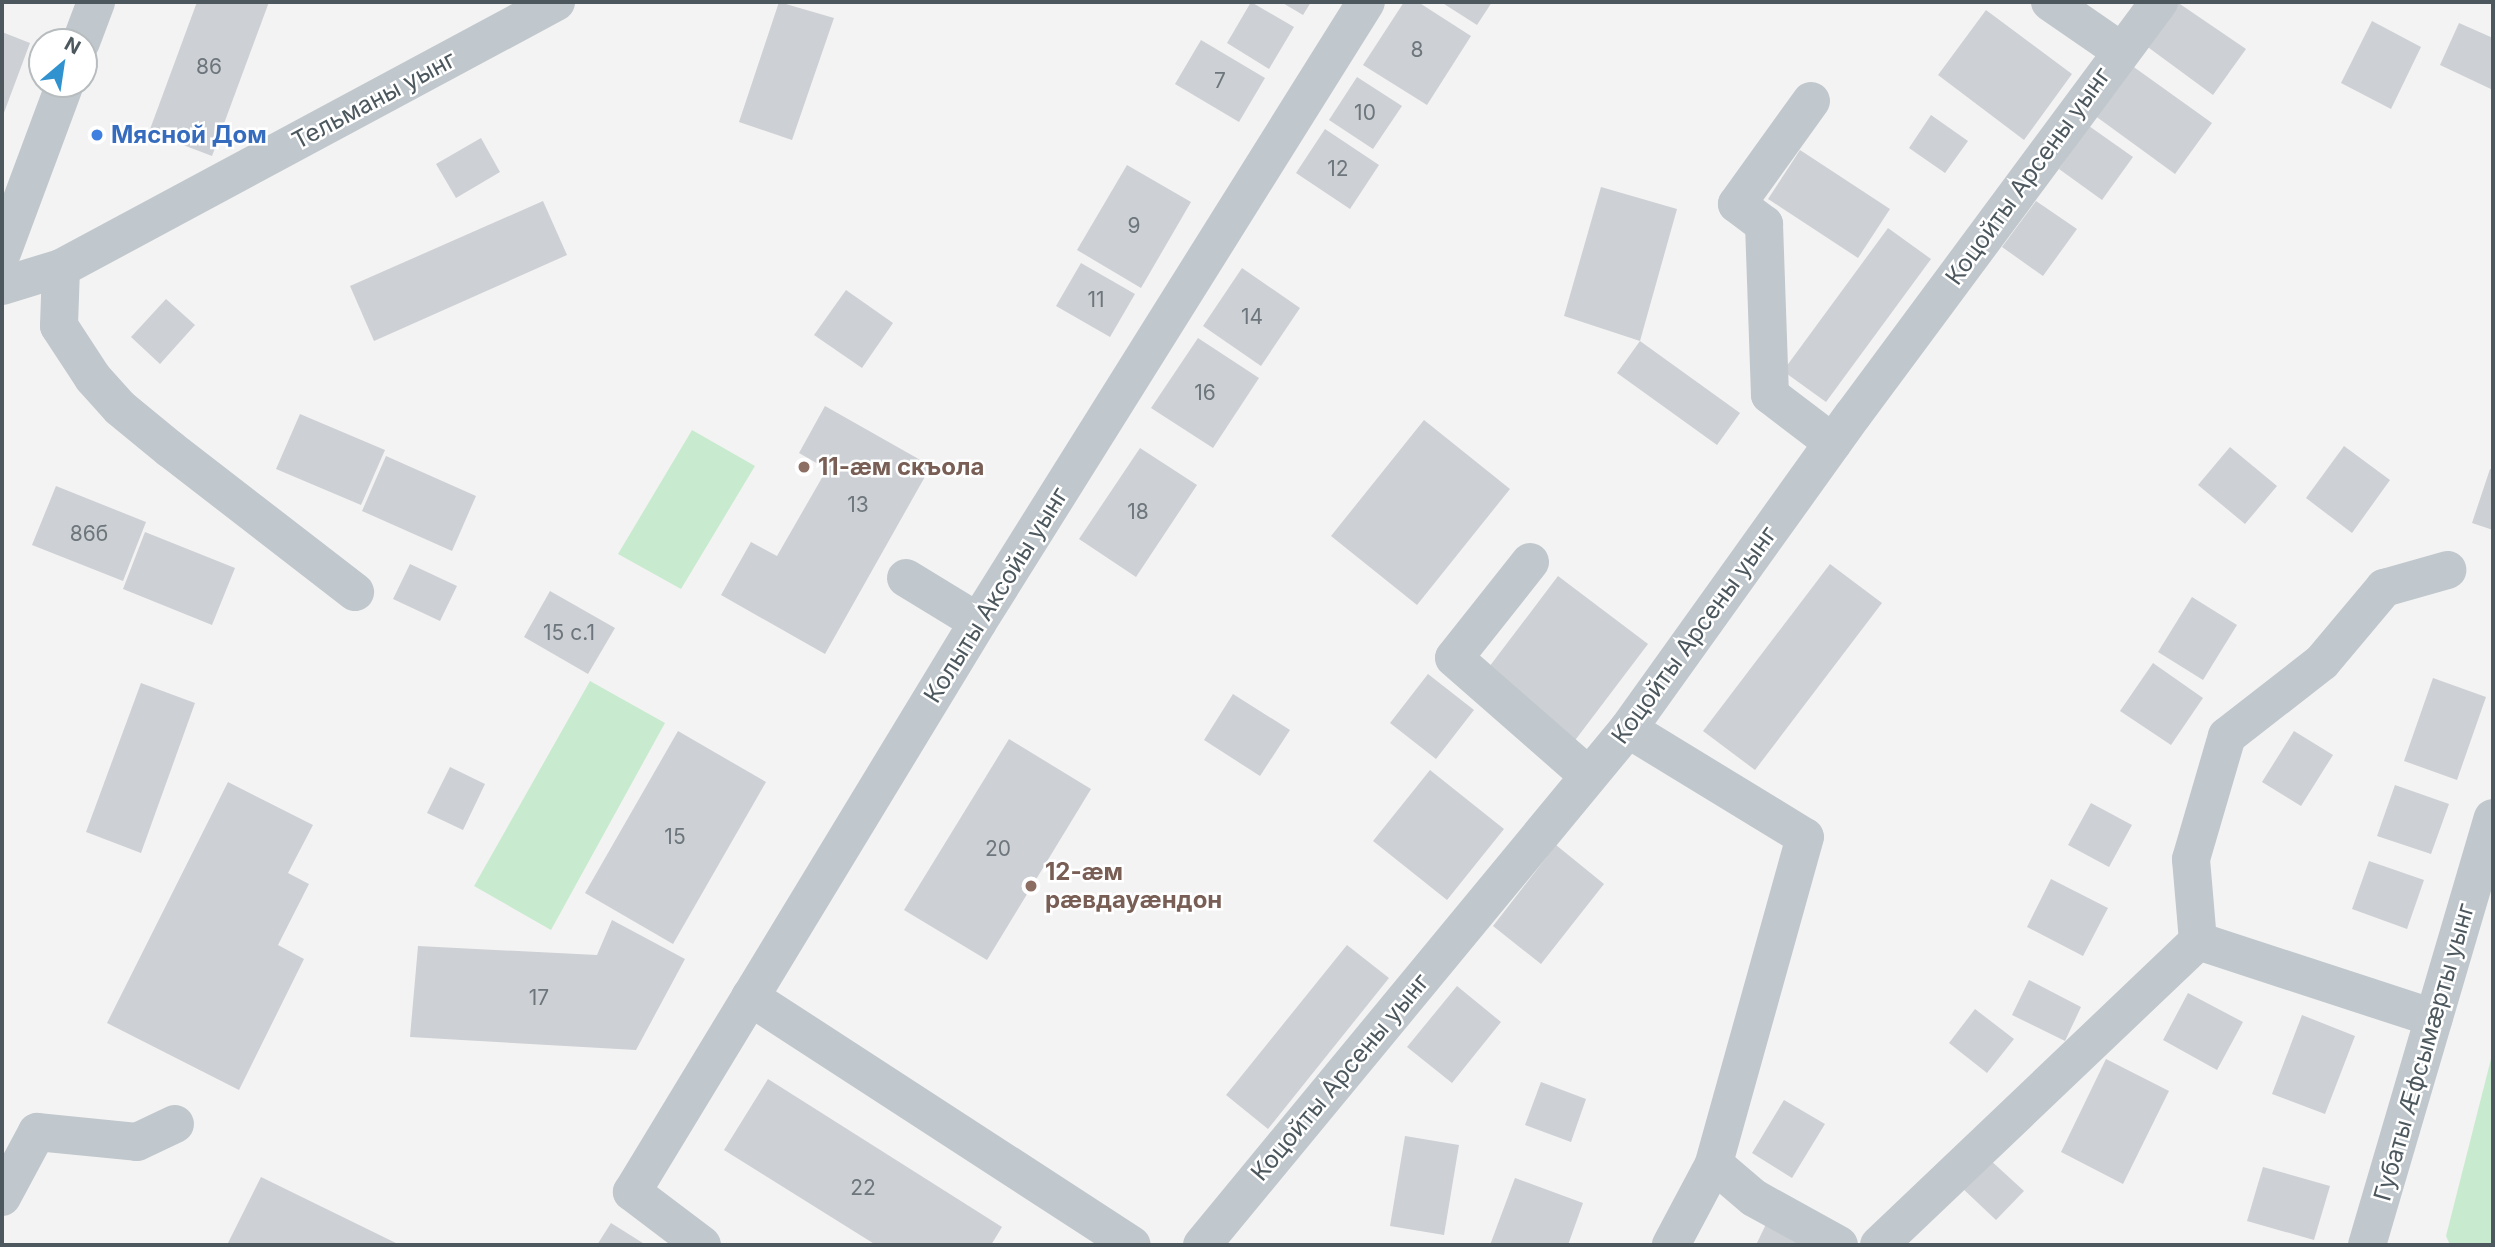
<!DOCTYPE html>
<html>
<head>
<meta charset="utf-8">
<style>
  body { margin:0 }
  #map { position:relative; width:2495px; height:1247px; overflow:hidden; background:#f4f3f3; font-family:Inter,sans-serif }
  div>[style] { position:absolute }
  .green>* { inset:0; background:#c8ebcf }
  .building>* { inset:0; background:#cdd0d4 }
  .minor>* { height:38px; margin:-19px; padding:0 19px; transform-origin:19px; border-radius:19px; background:#c0c8cd }
  .dots>* { width:19px; height:19px; translate:-50% -50%; box-sizing:border-box; border:4px solid #fff; border-radius:50% }
  span { translate:-50% -50%; white-space:nowrap; text-align:center; line-height:1.15; -webkit-text-stroke:5px #fff; paint-order:stroke }
  .number-label { font-size:21px; color:#6c767c }
  .number-label span { -webkit-text-stroke-width:0 }
  .street-label { font-size:24px; color:#4c585e }
  .shop-label { font-size:24px; color:#366cbe; font-weight:700 }
  .left { translate:0 -50%; text-align:left }
  .education-label { font-size:24px; color:#785e54; font-weight:700 }
  .frame { position:absolute; inset:0; border:4px solid #4c585e; pointer-events:none }
  .north { position:absolute; left:28px; top:28px; width:70px; height:70px; box-sizing:border-box; background:#fff; border:2px solid #b7bcbf; border-radius:50%; rotate:29deg; font-size:19px; font-weight:700; line-height:28px; text-align:center; color:#4c585e }
  .north::after { content:''; display:block; margin:auto; width:24px; height:32px; background:#3192d0; clip-path:polygon(50% 0,100% 100%,50% 72%,0 100%) }
</style>
</head>
<body>
<div id="map">
  <div class="green">
    <i style="clip-path:polygon(692px 430px,755px 466px,681px 589px,618px 554px)"></i>
    <i style="clip-path:polygon(590px 681px,665px 723px,551px 930px,474px 886px)"></i>
    <i style="clip-path:polygon(2493px 1051px,2493px 1245px,2450px 1245px,2446px 1236px)"></i>
  </div>
  <div class="building">
    <i style="clip-path:polygon(197px 2px,269px 2px,212px 156px,149px 132px)"></i>
    <i style="clip-path:polygon(779px 2px,834px 18px,792px 140px,739px 122px)"></i>
    <i style="clip-path:polygon(1251px 2px,1294px 27px,1269px 69px,1227px 43px)"></i>
    <i style="clip-path:polygon(1281px 2px,1311px 2px,1303px 15px)"></i>
    <i style="clip-path:polygon(1404px 2px,1418px 2px,1471px 36px,1427px 105px,1363px 65px)"></i>
    <i style="clip-path:polygon(1441px 2px,1492px 2px,1477px 25px)"></i>
    <i style="clip-path:polygon(2177px 2px,2246px 49px,2213px 95px,2145px 45px)"></i>
    <i style="clip-path:polygon(1986px 10px,2072px 74px,2024px 140px,1938px 75px)"></i>
    <i style="clip-path:polygon(2372px 21px,2421px 47px,2391px 109px,2341px 83px)"></i>
    <i style="clip-path:polygon(2459px 23px,2493px 38px,2493px 90px,2440px 65px)"></i>
    <i style="clip-path:polygon(2px 32px,30px 43px,2px 118px)"></i>
    <i style="clip-path:polygon(1201px 40px,1265px 78px,1239px 122px,1175px 84px)"></i>
    <i style="clip-path:polygon(2131px 65px,2212px 123px,2175px 174px,2094px 115px)"></i>
    <i style="clip-path:polygon(1357px 77px,1402px 106px,1373px 149px,1329px 120px)"></i>
    <i style="clip-path:polygon(1931px 115px,1968px 141px,1945px 173px,1909px 148px)"></i>
    <i style="clip-path:polygon(2089px 126px,2133px 157px,2102px 200px,2059px 169px)"></i>
    <i style="clip-path:polygon(1325px 129px,1379px 165px,1350px 209px,1296px 173px)"></i>
    <i style="clip-path:polygon(481px 138px,500px 172px,456px 198px,436px 164px)"></i>
    <i style="clip-path:polygon(1800px 150px,1890px 209px,1858px 258px,1768px 199px)"></i>
    <i style="clip-path:polygon(1127px 165px,1191px 202px,1141px 288px,1077px 250px)"></i>
    <i style="clip-path:polygon(1601px 187px,1677px 209px,1640px 341px,1564px 316px)"></i>
    <i style="clip-path:polygon(543px 201px,567px 255px,374px 341px,350px 286px)"></i>
    <i style="clip-path:polygon(2036px 201px,2077px 229px,2043px 276px,2002px 247px)"></i>
    <i style="clip-path:polygon(1888px 228px,1931px 259px,1826px 402px,1783px 371px)"></i>
    <i style="clip-path:polygon(1081px 263px,1135px 294px,1110px 337px,1056px 306px)"></i>
    <i style="clip-path:polygon(1242px 268px,1300px 308px,1261px 366px,1203px 326px)"></i>
    <i style="clip-path:polygon(846px 290px,893px 323px,862px 368px,814px 335px)"></i>
    <i style="clip-path:polygon(166px 299px,195px 325px,160px 364px,131px 337px)"></i>
    <i style="clip-path:polygon(1198px 338px,1259px 378px,1213px 448px,1151px 408px)"></i>
    <i style="clip-path:polygon(1640px 341px,1740px 413px,1717px 445px,1617px 373px)"></i>
    <i style="clip-path:polygon(825px 406px,931px 466px,825px 654px,721px 595px,751px 542px,777px 556px,827px 469px,799px 453px)"></i>
    <i style="clip-path:polygon(300px 414px,385px 450px,361px 505px,276px 469px)"></i>
    <i style="clip-path:polygon(1424px 420px,1510px 489px,1417px 605px,1331px 536px)"></i>
    <i style="clip-path:polygon(2344px 446px,2390px 480px,2352px 533px,2306px 498px)"></i>
    <i style="clip-path:polygon(2230px 447px,2277px 486px,2245px 524px,2198px 485px)"></i>
    <i style="clip-path:polygon(1140px 448px,1197px 485px,1136px 577px,1079px 539px)"></i>
    <i style="clip-path:polygon(386px 456px,476px 496px,452px 551px,362px 511px)"></i>
    <i style="clip-path:polygon(2490px 469px,2493px 470px,2493px 530px,2472px 523px)"></i>
    <i style="clip-path:polygon(56px 486px,146px 522px,123px 581px,32px 545px)"></i>
    <i style="clip-path:polygon(145px 532px,235px 568px,212px 625px,123px 589px)"></i>
    <i style="clip-path:polygon(410px 564px,457px 586px,440px 621px,393px 599px)"></i>
    <i style="clip-path:polygon(1830px 564px,1882px 603px,1755px 770px,1703px 731px)"></i>
    <i style="clip-path:polygon(1558px 576px,1648px 644px,1573px 743px,1483px 675px)"></i>
    <i style="clip-path:polygon(550px 591px,615px 628px,588px 674px,524px 637px)"></i>
    <i style="clip-path:polygon(2192px 597px,2237px 625px,2203px 680px,2158px 652px)"></i>
    <i style="clip-path:polygon(2153px 663px,2203px 698px,2171px 745px,2120px 711px)"></i>
    <i style="clip-path:polygon(1428px 674px,1474px 710px,1436px 759px,1390px 723px)"></i>
    <i style="clip-path:polygon(2433px 678px,2486px 697px,2457px 780px,2404px 761px)"></i>
    <i style="clip-path:polygon(141px 683px,195px 703px,141px 853px,86px 832px)"></i>
    <i style="clip-path:polygon(1233px 694px,1290px 730px,1260px 776px,1204px 740px)"></i>
    <i style="clip-path:polygon(678px 731px,766px 782px,673px 944px,585px 893px)"></i>
    <i style="clip-path:polygon(2294px 731px,2333px 755px,2301px 806px,2262px 782px)"></i>
    <i style="clip-path:polygon(1009px 739px,1091px 789px,987px 960px,904px 910px)"></i>
    <i style="clip-path:polygon(450px 767px,485px 784px,463px 830px,427px 813px)"></i>
    <i style="clip-path:polygon(1430px 770px,1504px 829px,1447px 900px,1373px 841px)"></i>
    <i style="clip-path:polygon(228px 782px,313px 825px,288px 873px,309px 884px,278px 945px,304px 959px,239px 1090px,107px 1023px)"></i>
    <i style="clip-path:polygon(2395px 785px,2449px 804px,2431px 854px,2377px 836px)"></i>
    <i style="clip-path:polygon(2091px 803px,2132px 825px,2109px 867px,2068px 845px)"></i>
    <i style="clip-path:polygon(1556px 845px,1604px 884px,1541px 964px,1493px 926px)"></i>
    <i style="clip-path:polygon(2369px 861px,2424px 880px,2407px 929px,2352px 909px)"></i>
    <i style="clip-path:polygon(2051px 879px,2108px 908px,2083px 956px,2027px 927px)"></i>
    <i style="clip-path:polygon(612px 920px,685px 959px,636px 1050px,410px 1037px,418px 946px,597px 955px)"></i>
    <i style="clip-path:polygon(1347px 945px,1389px 978px,1268px 1129px,1226px 1095px)"></i>
    <i style="clip-path:polygon(2029px 980px,2081px 1007px,2065px 1041px,2012px 1015px)"></i>
    <i style="clip-path:polygon(1457px 986px,1501px 1022px,1452px 1083px,1407px 1047px)"></i>
    <i style="clip-path:polygon(2188px 993px,2243px 1022px,2217px 1070px,2163px 1040px)"></i>
    <i style="clip-path:polygon(1975px 1009px,2014px 1039px,1987px 1073px,1949px 1043px)"></i>
    <i style="clip-path:polygon(2302px 1015px,2355px 1036px,2325px 1114px,2272px 1094px)"></i>
    <i style="clip-path:polygon(2106px 1059px,2169px 1091px,2123px 1184px,2061px 1152px)"></i>
    <i style="clip-path:polygon(768px 1079px,1002px 1227px,991px 1245px,876px 1245px,724px 1150px)"></i>
    <i style="clip-path:polygon(1541px 1082px,1586px 1099px,1571px 1142px,1525px 1125px)"></i>
    <i style="clip-path:polygon(1784px 1100px,1825px 1124px,1792px 1178px,1752px 1153px)"></i>
    <i style="clip-path:polygon(1405px 1136px,1459px 1145px,1444px 1235px,1390px 1226px)"></i>
    <i style="clip-path:polygon(1988px 1158px,2024px 1191px,1996px 1220px,1961px 1187px)"></i>
    <i style="clip-path:polygon(2263px 1167px,2330px 1186px,2314px 1240px,2247px 1221px)"></i>
    <i style="clip-path:polygon(261px 1177px,400px 1245px,227px 1245px)"></i>
    <i style="clip-path:polygon(1515px 1178px,1583px 1203px,1568px 1245px,1490px 1245px)"></i>
    <i style="clip-path:polygon(1768px 1220px,1818px 1245px,1756px 1245px)"></i>
    <i style="clip-path:polygon(611px 1223px,646px 1245px,597px 1245px)"></i>
  </div>
  <div class="minor">
    <i style="left:2050px;top:2px;width:86px;rotate:34.6deg"></i>
    <i style="left:81px;top:42px;width:43px;rotate:-69.4deg"></i>
    <i style="left:1811px;top:101px;width:127px;rotate:125.7deg"></i>
    <i style="left:1737px;top:204px;width:34px;rotate:37deg"></i>
    <i style="left:1764px;top:224px;width:171px;rotate:88deg"></i>
    <i style="left:1770px;top:395px;width:79px;rotate:37.3deg"></i>
    <i style="left:2px;top:253px;width:180px;rotate:-69.6deg"></i>
    <i style="left:61px;top:268px;width:58px;rotate:92deg"></i>
    <i style="left:59px;top:326px;width:62px;rotate:56.8deg"></i>
    <i style="left:93px;top:378px;width:40px;rotate:48deg"></i>
    <i style="left:120px;top:408px;width:65px;rotate:39.4deg"></i>
    <i style="left:170px;top:449px;width:234px;rotate:37.7deg"></i>
    <i style="left:2px;top:286px;width:62px;rotate:-17deg"></i>
    <i style="left:61px;top:268px;width:562px;rotate:-28.25deg"></i>
    <i style="left:1530px;top:562px;width:122px;rotate:128.4deg"></i>
    <i style="left:1454px;top:658px;width:179px;rotate:41.2deg"></i>
    <i style="left:906px;top:578px;width:84px;rotate:31.4deg"></i>
    <i style="left:1628px;top:729px;width:207px;rotate:31.4deg"></i>
    <i style="left:1805px;top:837px;width:339px;rotate:105.6deg"></i>
    <i style="left:1714px;top:1164px;width:92px;rotate:118deg"></i>
    <i style="left:2198px;top:941px;width:82px;rotate:-94.9deg"></i>
    <i style="left:2191px;top:859px;width:128px;rotate:-73.7deg"></i>
    <i style="left:2227px;top:736px;width:120px;rotate:-37.9deg"></i>
    <i style="left:2322px;top:662px;width:97px;rotate:-50deg"></i>
    <i style="left:2384px;top:588px;width:66px;rotate:-15.9deg"></i>
    <i style="left:750px;top:997px;width:455px;rotate:33deg"></i>
    <i style="left:1714px;top:1164px;width:52px;rotate:40.4deg"></i>
    <i style="left:1754px;top:1198px;width:97px;rotate:28.9deg"></i>
    <i style="left:2px;top:1197px;width:74px;rotate:-61.7deg"></i>
    <i style="left:37px;top:1132px;width:100px;rotate:5.7deg"></i>
    <i style="left:137px;top:1142px;width:42px;rotate:-25.3deg"></i>
    <i style="left:702px;top:1245px;width:88px;rotate:-142.9deg"></i>
    <i style="left:632px;top:1192px;width:667px;rotate:-58.74deg"></i>
    <i style="left:978px;top:622px;width:731px;rotate:-57.96deg"></i>
    <i style="left:1202px;top:1245px;width:669px;rotate:-50.46deg"></i>
    <i style="left:1628px;top:729px;width:386px;rotate:-54.4deg"></i>
    <i style="left:1853px;top:415px;width:514px;rotate:-53.46deg"></i>
    <i style="left:1879px;top:1245px;width:441px;rotate:-43.6deg"></i>
    <i style="left:2198px;top:941px;width:248px;rotate:18.1deg"></i>
    <i style="left:2367px;top:1245px;width:445px;rotate:-73.6deg"></i>
  </div>
  <div class="dots">
    <i style="left:97px;top:135px;background:#3f7fe0"></i>
    <i style="left:804px;top:467px;background:#8d6e63"></i>
    <i style="left:1031px;top:886px;background:#8d6e63"></i>
  </div>
  <div class="number-label">
    <span style="left:1417px;top:50px">8</span>
    <span style="left:209px;top:67px">86</span>
    <span style="left:1220px;top:81px">7</span>
    <span style="left:1365px;top:113px">10</span>
    <span style="left:1338px;top:169px">12</span>
    <span style="left:1134px;top:226px">9</span>
    <span style="left:1096px;top:300px">11</span>
    <span style="left:1252px;top:317px">14</span>
    <span style="left:1205px;top:393px">16</span>
    <span style="left:858px;top:505px">13</span>
    <span style="left:1138px;top:512px">18</span>
    <span style="left:89px;top:534px">86б</span>
    <span style="left:569px;top:633px">15 с.1</span>
    <span style="left:675px;top:837px">15</span>
    <span style="left:998px;top:849px">20</span>
    <span style="left:539px;top:998px">17</span>
    <span style="left:863px;top:1188px">22</span>
  </div>
  <div class="street-label">
    <span style="left:374px;top:100px;rotate:-28deg">Тельманы уынг</span>
    <span style="left:2028px;top:176px;rotate:-54deg">Коцойты Арсены уынг</span>
    <span style="left:996px;top:595px;rotate:-58deg">Колыты Аксойы уынг</span>
    <span style="left:1694px;top:635px;rotate:-54deg">Коцойты Арсены уынг</span>
    <span style="left:2424px;top:1052px;rotate:-74deg">Губаты Æфсымæрты уынг</span>
    <span style="left:1340px;top:1077px;rotate:-50deg">Коцойты Арсены уынг</span>
  </div>
  <div class="shop-label">
    <span class="left" style="left:111px;top:135px">Мясной Дом</span>
  </div>
  <div class="education-label">
    <span class="left" style="left:818px;top:467px">11-æм скъола</span>
    <span class="left" style="left:1045px;top:886px">12-æм<br>рӕвдауӕндон</span>
  </div>
  <div class="frame"></div>
  <div class="north">N</div>
</div>
</body>
</html>
